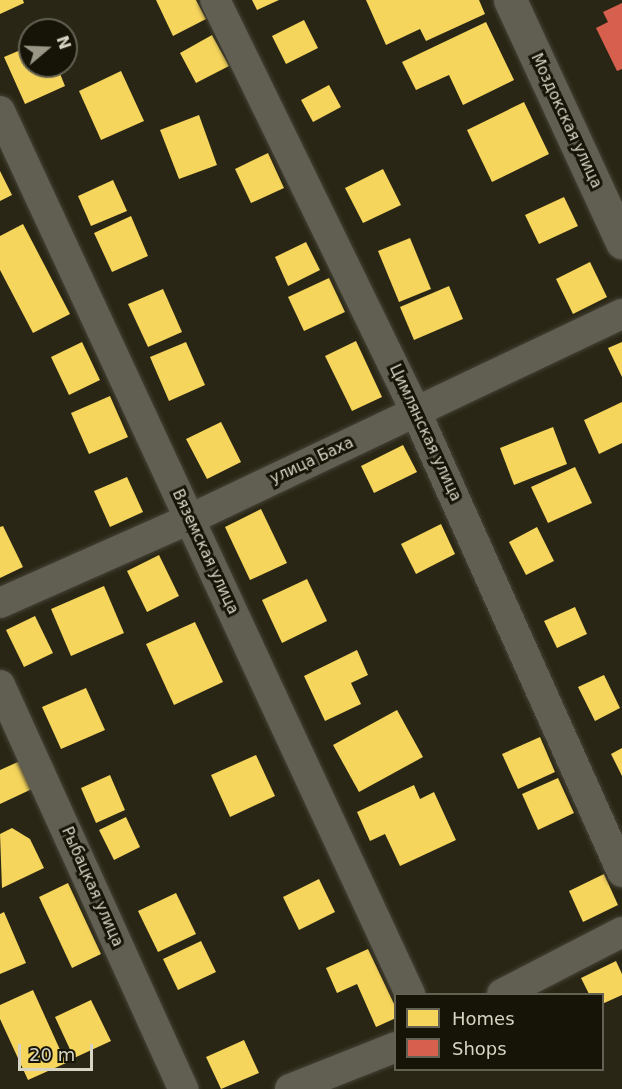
<!DOCTYPE html>
<html>
<head>
<meta charset="utf-8">
<style>
  body { margin:0 }
  #map { position:relative; width:622px; height:1089px; overflow:hidden; background:#292615; font-family:"DejaVu Sans",sans-serif }
  div>[style] { position:absolute }
  .homes>* { inset:0; background:#f6d55c }
  .shops>* { inset:0; background:#d6604d }
  .roads { filter:drop-shadow(0 0 2px #454236) drop-shadow(0 0 2px #454236) }
  .minor>* { height:30px; margin:-15px; padding:0 15px; transform-origin:15px; border-radius:15px; background:#615f52 }
  .secondary>* { height:33px; margin:-16.5px; padding:0 16.5px; transform-origin:16.5px; border-radius:16.5px; background:#615f52 }
  span { translate:-50% -50%; white-space:nowrap; text-align:center; line-height:1.15; -webkit-text-stroke:6px #161407; paint-order:stroke }
  .street-label { font-size:15px; color:#d7d4c3 }
  .legend { position:absolute; left:394px; top:993px; width:210px; height:78px; box-sizing:border-box; background:#161407; border:2px solid #636152; margin:0; padding:8px 10px; list-style:none; font-size:18px; color:#d7d4c3 }
  .legend li { display:flex; align-items:center; gap:12px; height:30px }
  .legend b { width:30px; border:2px solid #636152 }
  .north { position:absolute; left:18px; top:18px; width:60px; height:60px; box-sizing:border-box; background:#161407; border:2px solid #636152; border-radius:50%; rotate:71deg; font-size:16px; font-weight:700; line-height:24px; text-align:center; color:#d7d4c3 }
  .north::after { content:''; display:block; margin:auto; width:21px; height:27px; background:#9a9786; clip-path:polygon(50% 0,100% 100%,50% 72%,0 100%) }
  .scale { position:absolute; left:18px; top:1044px; width:75px; height:27px; box-sizing:border-box; border:3px solid #d7d4c3; border-top:0; padding-left:8px; font-size:18px; line-height:21px; white-space:nowrap; color:#d7d4c3; -webkit-text-stroke:4px #161407; paint-order:stroke }
</style>
</head>
<body>
<div id="map">
  <div class="homes">
    <i style="clip-path:polygon(0 0,23px 0,24px 3px,0 14px)"></i>
    <i style="clip-path:polygon(156px 0,196px 0,206px 19px,173px 36px)"></i>
    <i style="clip-path:polygon(252px 0,279px 0,257px 10px)"></i>
    <i style="clip-path:polygon(366px 0,479px 0,485px 14px,426px 41px,420px 29px,386px 45px)"></i>
    <i style="clip-path:polygon(304px 20px,318px 48px,286px 64px,272px 36px)"></i>
    <i style="clip-path:polygon(486px 22px,514px 80px,463px 105px,449px 75px,416px 90px,402px 62px)"></i>
    <i style="clip-path:polygon(212px 35px,229px 66px,196px 83px,180px 53px)"></i>
    <i style="clip-path:polygon(30px 46px,30px 66px,57px 66px,65px 86px,25px 104px,4px 57px)"></i>
    <i style="clip-path:polygon(121px 71px,144px 121px,101px 140px,79px 91px)"></i>
    <i style="clip-path:polygon(329px 85px,341px 107px,313px 122px,301px 100px)"></i>
    <i style="clip-path:polygon(524px 102px,549px 154px,492px 182px,467px 130px)"></i>
    <i style="clip-path:polygon(199px 115px,217px 165px,179px 179px,160px 130px)"></i>
    <i style="clip-path:polygon(268px 153px,284px 188px,251px 203px,235px 169px)"></i>
    <i style="clip-path:polygon(383px 169px,401px 205px,363px 223px,345px 188px)"></i>
    <i style="clip-path:polygon(0 171px,12px 195px,0 201px)"></i>
    <i style="clip-path:polygon(113px 180px,127px 211px,91px 226px,78px 196px)"></i>
    <i style="clip-path:polygon(564px 197px,578px 226px,539px 244px,525px 215px)"></i>
    <i style="clip-path:polygon(131px 216px,148px 256px,112px 272px,94px 233px)"></i>
    <i style="clip-path:polygon(23px 224px,70px 314px,33px 333px,0 270px,0 236px)"></i>
    <i style="clip-path:polygon(410px 238px,431px 289px,399px 302px,378px 251px)"></i>
    <i style="clip-path:polygon(306px 242px,320px 270px,288px 286px,275px 257px)"></i>
    <i style="clip-path:polygon(590px 262px,607px 297px,573px 314px,556px 279px)"></i>
    <i style="clip-path:polygon(329px 278px,345px 312px,304px 331px,288px 297px)"></i>
    <i style="clip-path:polygon(449px 286px,463px 319px,414px 340px,400px 307px)"></i>
    <i style="clip-path:polygon(163px 289px,182px 332px,148px 347px,128px 304px)"></i>
    <i style="clip-path:polygon(356px 341px,382px 397px,352px 411px,325px 356px)"></i>
    <i style="clip-path:polygon(82px 342px,100px 380px,69px 395px,51px 357px)"></i>
    <i style="clip-path:polygon(186px 342px,205px 385px,169px 401px,150px 357px)"></i>
    <i style="clip-path:polygon(622px 342px,622px 377px,608px 348px)"></i>
    <i style="clip-path:polygon(110px 396px,128px 437px,89px 454px,71px 413px)"></i>
    <i style="clip-path:polygon(622px 402px,622px 443px,599px 454px,584px 420px)"></i>
    <i style="clip-path:polygon(221px 422px,241px 462px,207px 479px,186px 439px)"></i>
    <i style="clip-path:polygon(553px 427px,567px 464px,514px 485px,500px 448px)"></i>
    <i style="clip-path:polygon(403px 445px,417px 472px,374px 493px,361px 466px)"></i>
    <i style="clip-path:polygon(575px 467px,592px 503px,548px 523px,531px 487px)"></i>
    <i style="clip-path:polygon(127px 477px,143px 512px,110px 527px,94px 491px)"></i>
    <i style="clip-path:polygon(261px 509px,287px 563px,250px 580px,225px 527px)"></i>
    <i style="clip-path:polygon(441px 524px,455px 554px,416px 574px,401px 544px)"></i>
    <i style="clip-path:polygon(3px 526px,23px 567px,0 578px,0 527px)"></i>
    <i style="clip-path:polygon(537px 527px,554px 561px,526px 575px,509px 542px)"></i>
    <i style="clip-path:polygon(159px 555px,179px 596px,147px 612px,127px 571px)"></i>
    <i style="clip-path:polygon(307px 579px,327px 621px,282px 643px,262px 600px)"></i>
    <i style="clip-path:polygon(104px 586px,124px 633px,71px 656px,51px 609px)"></i>
    <i style="clip-path:polygon(575px 607px,587px 634px,557px 648px,544px 621px)"></i>
    <i style="clip-path:polygon(35px 616px,53px 653px,24px 667px,6px 630px)"></i>
    <i style="clip-path:polygon(195px 622px,223px 682px,174px 705px,146px 644px)"></i>
    <i style="clip-path:polygon(357px 650px,368px 675px,351px 683px,361px 704px,325px 721px,304px 676px)"></i>
    <i style="clip-path:polygon(604px 675px,620px 708px,595px 721px,578px 687px)"></i>
    <i style="clip-path:polygon(86px 688px,105px 730px,61px 749px,42px 707px)"></i>
    <i style="clip-path:polygon(397px 710px,423px 757px,359px 792px,333px 745px)"></i>
    <i style="clip-path:polygon(540px 737px,555px 772px,518px 789px,502px 754px)"></i>
    <i style="clip-path:polygon(622px 748px,622px 776px,611px 754px)"></i>
    <i style="clip-path:polygon(256px 755px,275px 796px,230px 817px,211px 775px)"></i>
    <i style="clip-path:polygon(20px 761px,32px 789px,0 804px,0 770px)"></i>
    <i style="clip-path:polygon(110px 775px,125px 810px,96px 823px,81px 788px)"></i>
    <i style="clip-path:polygon(558px 778px,574px 813px,538px 830px,522px 794px)"></i>
    <i style="clip-path:polygon(414px 785px,420px 799px,434px 792px,456px 840px,400px 866px,385px 834px,370px 841px,357px 812px)"></i>
    <i style="clip-path:polygon(126px 817px,140px 847px,114px 860px,99px 830px)"></i>
    <i style="clip-path:polygon(12px 828px,30px 839px,44px 868px,2px 888px,0 834px)"></i>
    <i style="clip-path:polygon(604px 874px,618px 905px,583px 922px,569px 891px)"></i>
    <i style="clip-path:polygon(319px 879px,335px 912px,299px 930px,283px 897px)"></i>
    <i style="clip-path:polygon(68px 883px,101px 954px,72px 968px,39px 897px)"></i>
    <i style="clip-path:polygon(176px 893px,196px 934px,158px 952px,138px 911px)"></i>
    <i style="clip-path:polygon(4px 912px,26px 963px,0 974px,0 914px)"></i>
    <i style="clip-path:polygon(201px 941px,216px 972px,178px 990px,163px 959px)"></i>
    <i style="clip-path:polygon(368px 949px,396px 1008px,396px 1018px,376px 1027px,357px 984px,337px 993px,326px 968px)"></i>
    <i style="clip-path:polygon(616px 961px,622px 974px,622px 995px,602px 1004px,602px 994px,589px 994px,581px 978px)"></i>
    <i style="clip-path:polygon(33px 990px,66px 1063px,28px 1080px,0 1019px,0 1005px)"></i>
    <i style="clip-path:polygon(91px 1000px,111px 1041px,74px 1058px,55px 1017px)"></i>
    <i style="clip-path:polygon(244px 1040px,259px 1073px,221px 1089px,206px 1057px)"></i>
  </div>
  <div class="shops">
    <i style="clip-path:polygon(622px 3px,622px 69px,617px 71px,596px 28px,608px 22px,603px 12px)"></i>
  </div>
  <div class="roads">
    <div class="minor">
      <i style="left:215px;top:0;width:458px;rotate:64deg"></i>
      <i style="left:416px;top:412px;width:504px;rotate:65.88deg"></i>
      <i style="left:0;top:111px;width:974px;rotate:65.09deg"></i>
      <i style="left:0;top:603px;width:208px;rotate:-23.9deg"></i>
      <i style="left:190px;top:519px;width:478px;rotate:-25.4deg"></i>
      <i style="left:0;top:685px;width:444px;rotate:65.6deg"></i>
      <i style="left:502px;top:994px;width:135px;rotate:-27.3deg"></i>
      <i style="left:290px;top:1089px;width:114px;rotate:-21.6deg"></i>
    </div>
    <div class="secondary">
      <i style="left:510px;top:0;width:267px;rotate:65.2deg"></i>
    </div>
  </div>
  <div class="street-label">
    <span style="left:566px;top:121px;rotate:65deg">Моздокская улица</span>
    <span style="left:425px;top:433px;rotate:65deg">Цимлянская улица</span>
    <span style="left:312px;top:461px;rotate:-25deg">улица Баха</span>
    <span style="left:205px;top:552px;rotate:65deg">Вяземская улица</span>
    <span style="left:92px;top:887px;rotate:66deg">Рыбацкая улица</span>
  </div>
  <ul class="legend">
  <li><b style="height:16px;background:#f6d55c"></b>Homes</li>
  <li><b style="height:16px;background:#d6604d"></b>Shops</li>
  </ul>
  <div class="north">N</div>
  <div class="scale">20 m</div>
</div>
</body>
</html>
